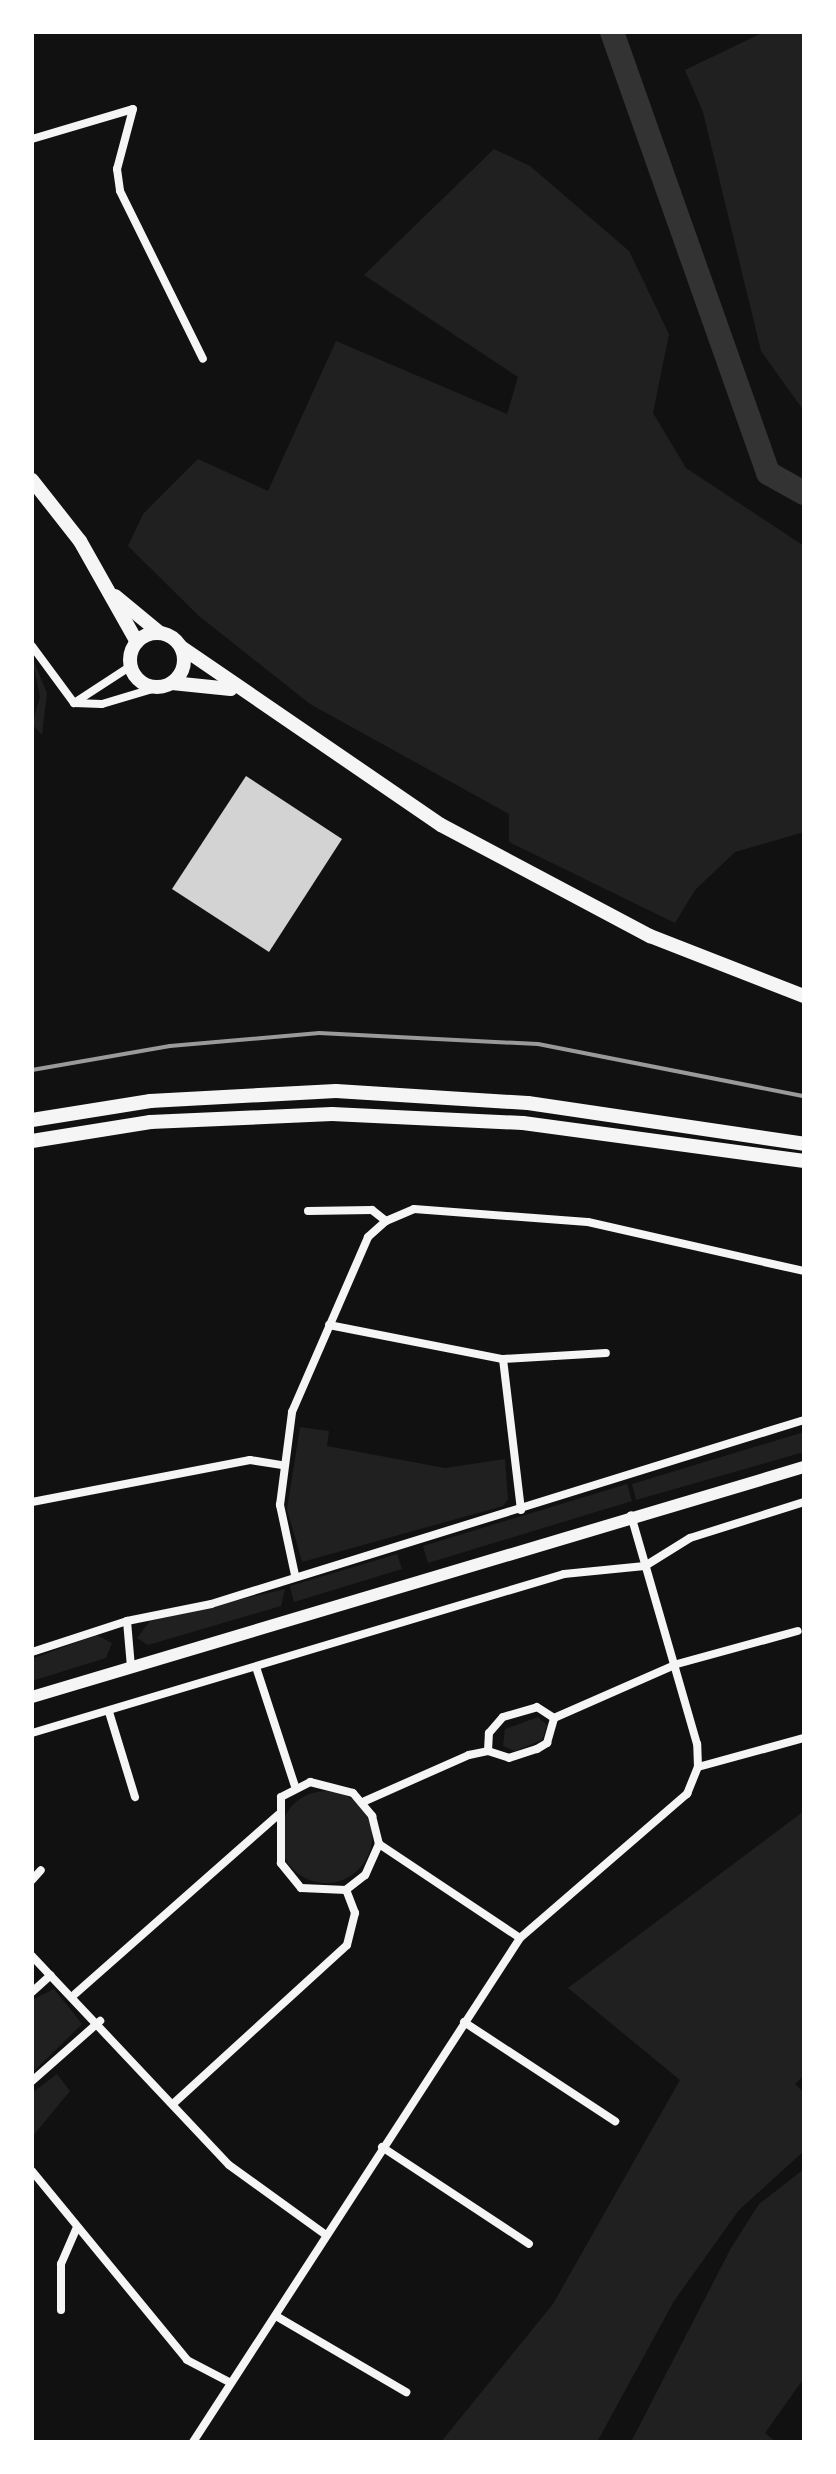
<!DOCTYPE html>
<html>
<head>
<meta charset="utf-8">
<style>
  body { margin:0 }
  #map { position:relative; width:836px; height:2474px; overflow:hidden; background:#111; font-family:Ubuntu,sans-serif }
  div>[style] { position:absolute }
  .green>* { inset:0; background:#202020 }
  .round { border-radius:50% }
  .river>* { height:24px; margin:-12px; padding:0 12px; transform-origin:12px; border-radius:12px; background:#333 }
  .building>* { inset:0; background:#d3d3d3 }
  .minor>* { height:8px; margin:-4px; padding:0 4px; transform-origin:4px; border-radius:4px; background:#f5f5f5 }
  .secondary>* { height:12px; margin:-6px; padding:0 6px; transform-origin:6px; border-radius:6px; background:#f5f5f5 }
  .primary>* { height:14px; margin:-7px; padding:0 7px; transform-origin:7px; border-radius:7px; background:#f5f5f5 }
  .primary>.ring { margin:-7px; padding:0; box-sizing:content-box; background:none; border:14px solid #f5f5f5; border-radius:50% }
  .rail>* { height:4px; margin:-2px; padding:0 2px; transform-origin:2px; border-radius:2px; background:#9a9a9a }
  span { translate:-50% -50%; white-space:nowrap; text-align:center; line-height:1.15; -webkit-text-stroke:6px #fff; paint-order:stroke }
  .frame { position:absolute; inset:0; border:34px solid #fff; pointer-events:none }
</style>
</head>
<body>
<div id="map">
  <div class="green">
    <i style="clip-path:polygon(764px 32px,804px 32px,804px 411px,761px 351px,703px 112px,685px 70px)"></i>
    <i style="clip-path:polygon(494px 149px,530px 166px,629px 251px,669px 334px,653px 413px,686px 468px,804px 546px,804px 832px,735px 852px,695px 890px,675px 923px,509px 842px,509px 814px,310px 704px,199px 616px,128px 546px,143px 514px,198px 459px,268px 491px,336px 341px,507px 414px,518px 377px,364px 275px)"></i>
    <i style="clip-path:polygon(32px 657px,47px 693px,42px 735px,32px 724px,40px 697px)"></i>
    <i style="clip-path:polygon(300px 1427px,329px 1431px,327px 1446px,445px 1468px,505px 1459px,508px 1499px,503px 1506px,302px 1562px,287px 1509px)"></i>
    <i style="clip-path:polygon(804px 1432px,804px 1452px,636px 1500px,632px 1484px)"></i>
    <i style="clip-path:polygon(627px 1484px,632px 1501px,428px 1563px,423px 1546px)"></i>
    <i style="clip-path:polygon(397px 1554px,402px 1569px,294px 1602px,290px 1586px)"></i>
    <i style="clip-path:polygon(285px 1589px,281px 1606px,148px 1645px,137px 1638px,150px 1621px)"></i>
    <i style="clip-path:polygon(96px 1635px,112px 1643px,106px 1658px,32px 1681px,32px 1659px)"></i>
    <i style="clip-path:polygon(538px 1717px,547px 1725px,542px 1740px,515px 1751px,503px 1746px,505px 1729px)"></i>
    <i class="round" style="left:280px;top:1791px;width:92px;height:92px"></i>
    <i style="clip-path:polygon(804px 1811px,804px 2075px,795px 2084px,804px 2093px,804px 2151px,739px 2210px,674px 2301px,597px 2442px,441px 2442px,553px 2304px,680px 2080px,568px 1988px)"></i>
    <i style="clip-path:polygon(54px 1989px,82px 2024px,32px 2073px,32px 2000px)"></i>
    <i style="clip-path:polygon(57px 2074px,70px 2091px,32px 2137px,32px 2093px)"></i>
    <i style="clip-path:polygon(804px 2169px,804px 2378px,765px 2433px,776px 2442px,631px 2442px,731px 2248px,759px 2204px)"></i>
  </div>
  <div class="river">
    <i style="left:612px;top:32px;width:468px;rotate:70.5deg"></i>
    <i style="left:768px;top:473px;width:41px;rotate:29.1deg"></i>
  </div>
  <div class="building">
    <i style="clip-path:polygon(246px 776px,342px 839px,269px 952px,172px 889px)"></i>
  </div>
  <div class="minor">
    <i style="left:133px;top:109px;width:62px;rotate:104.9deg"></i>
    <i style="left:117px;top:169px;width:22px;rotate:82deg"></i>
    <i style="left:120px;top:191px;width:187px;rotate:63.7deg"></i>
    <i style="left:32px;top:139px;width:105px;rotate:-16.5deg"></i>
    <i style="left:32px;top:646px;width:71px;rotate:53.6deg"></i>
    <i style="left:74px;top:703px;width:28px;rotate:2deg"></i>
    <i style="left:102px;top:704px;width:59px;rotate:-16.6deg"></i>
    <i style="left:74px;top:703px;width:68px;rotate:-33deg"></i>
    <i style="left:308px;top:1211px;width:64px;rotate:-0.9deg"></i>
    <i style="left:372px;top:1210px;width:18px;rotate:38deg"></i>
    <i style="left:329px;top:1325px;width:177px;rotate:11.1deg"></i>
    <i style="left:503px;top:1359px;width:103px;rotate:-3.3deg"></i>
    <i style="left:503px;top:1359px;width:152px;rotate:83.2deg"></i>
    <i style="left:32px;top:1502px;width:222px;rotate:-10.9deg"></i>
    <i style="left:250px;top:1460px;width:31px;rotate:9deg"></i>
    <i style="left:295px;top:1575px;width:72px;rotate:-102.1deg"></i>
    <i style="left:280px;top:1505px;width:94px;rotate:-82.6deg"></i>
    <i style="left:292px;top:1412px;width:191px;rotate:-66.5deg"></i>
    <i style="left:368px;top:1237px;width:24px;rotate:-42deg"></i>
    <i style="left:386px;top:1221px;width:30px;rotate:-23deg"></i>
    <i style="left:414px;top:1209px;width:174px;rotate:4.3deg"></i>
    <i style="left:588px;top:1222px;width:221px;rotate:12.8deg"></i>
    <i style="left:32px;top:1652px;width:100px;rotate:-18.1deg"></i>
    <i style="left:131px;top:1667px;width:46px;rotate:-95deg"></i>
    <i style="left:127px;top:1621px;width:86px;rotate:-11.4deg"></i>
    <i style="left:211px;top:1604px;width:621px;rotate:-17.24deg"></i>
    <i style="left:256px;top:1667px;width:125px;rotate:71.9deg"></i>
    <i style="left:109px;top:1712px;width:89px;rotate:73deg"></i>
    <i style="left:32px;top:1733px;width:555px;rotate:-16.64deg"></i>
    <i style="left:564px;top:1574px;width:81px;rotate:-5.6deg"></i>
    <i style="left:645px;top:1566px;width:53px;rotate:-31.9deg"></i>
    <i style="left:690px;top:1538px;width:120px;rotate:-17.5deg"></i>
    <i style="left:488px;top:1751px;width:18px;rotate:-87deg"></i>
    <i style="left:489px;top:1733px;width:21px;rotate:-49deg"></i>
    <i style="left:503px;top:1717px;width:35px;rotate:-16deg"></i>
    <i style="left:537px;top:1707px;width:20px;rotate:33deg"></i>
    <i style="left:698px;top:1767px;width:110px;rotate:-15.3deg"></i>
    <i style="left:310px;top:1782px;width:44px;rotate:14.3deg"></i>
    <i style="left:353px;top:1793px;width:30px;rotate:50deg"></i>
    <i style="left:372px;top:1816px;width:29px;rotate:76deg"></i>
    <i style="left:379px;top:1844px;width:34px;rotate:114deg"></i>
    <i style="left:365px;top:1875px;width:24px;rotate:142deg"></i>
    <i style="left:346px;top:1890px;width:45px;rotate:-177.5deg"></i>
    <i style="left:301px;top:1888px;width:32px;rotate:-129deg"></i>
    <i style="left:281px;top:1863px;width:66px;rotate:-90deg"></i>
    <i style="left:281px;top:1797px;width:33px;rotate:-27deg"></i>
    <i style="left:365px;top:1801px;width:114px;rotate:-23.9deg"></i>
    <i style="left:469px;top:1755px;width:19px;rotate:-12deg"></i>
    <i style="left:488px;top:1751px;width:22px;rotate:18deg"></i>
    <i style="left:509px;top:1758px;width:29px;rotate:-18deg"></i>
    <i style="left:537px;top:1749px;width:12px;rotate:-31deg"></i>
    <i style="left:547px;top:1743px;width:26px;rotate:-74deg"></i>
    <i style="left:554px;top:1718px;width:134px;rotate:-23.7deg"></i>
    <i style="left:677px;top:1664px;width:125px;rotate:-15.3deg"></i>
    <i style="left:379px;top:1844px;width:169px;rotate:33.7deg"></i>
    <i style="left:32px;top:1880px;width:13px;rotate:-48deg"></i>
    <i style="left:32px;top:1956px;width:287px;rotate:46.7deg"></i>
    <i style="left:229px;top:2165px;width:120px;rotate:35.8deg"></i>
    <i style="left:32px;top:1992px;width:25px;rotate:-42deg"></i>
    <i style="left:75px;top:1994px;width:271px;rotate:-41.4deg"></i>
    <i style="left:464px;top:2022px;width:181px;rotate:33.3deg"></i>
    <i style="left:32px;top:2081px;width:91px;rotate:-41.4deg"></i>
    <i style="left:174px;top:2103px;width:234px;rotate:-42.4deg"></i>
    <i style="left:347px;top:1945px;width:33px;rotate:-76deg"></i>
    <i style="left:355px;top:1913px;width:25px;rotate:-111deg"></i>
    <i style="left:382px;top:2147px;width:176px;rotate:33.4deg"></i>
    <i style="left:32px;top:2171px;width:244px;rotate:50.6deg"></i>
    <i style="left:187px;top:2360px;width:47px;rotate:27.6deg"></i>
    <i style="left:61px;top:2310px;width:46px;rotate:-90deg"></i>
    <i style="left:61px;top:2264px;width:40px;rotate:-66.6deg"></i>
    <i style="left:276px;top:2316px;width:151px;rotate:30.3deg"></i>
    <i style="left:193px;top:2442px;width:601px;rotate:-57.02deg"></i>
    <i style="left:520px;top:1938px;width:221px;rotate:-40.8deg"></i>
    <i style="left:687px;top:1794px;width:29px;rotate:-68deg"></i>
    <i style="left:698px;top:1767px;width:23px;rotate:-92deg"></i>
    <i style="left:697px;top:1744px;width:238px;rotate:-106.1deg"></i>
  </div>
  <div class="secondary">
    <i style="left:32px;top:1697px;width:806px;rotate:-16.59deg"></i>
  </div>
  <div class="primary">
    <i style="left:32px;top:480px;width:78px;rotate:51.8deg"></i>
    <i style="left:80px;top:541px;width:116px;rotate:60.6deg"></i>
    <i style="left:115px;top:596px;width:58px;rotate:39.4deg"></i>
    <i class="ring" style="left:130px;top:633px;width:40px;height:40px"></i>
    <i style="left:181px;top:647px;width:315px;rotate:34.4deg"></i>
    <i style="left:441px;top:825px;width:237px;rotate:28deg"></i>
    <i style="left:650px;top:936px;width:165px;rotate:21.3deg"></i>
    <i style="left:172px;top:683px;width:59px;rotate:5.8deg"></i>
    <i style="left:32px;top:1120px;width:120px;rotate:-9.1deg"></i>
    <i style="left:150px;top:1101px;width:186px;rotate:-3.1deg"></i>
    <i style="left:336px;top:1091px;width:192px;rotate:3.6deg"></i>
    <i style="left:528px;top:1103px;width:279px;rotate:8.4deg"></i>
    <i style="left:32px;top:1141px;width:120px;rotate:-9.1deg"></i>
    <i style="left:150px;top:1122px;width:182px;rotate:-2.5deg"></i>
    <i style="left:332px;top:1114px;width:191px;rotate:2.7deg"></i>
    <i style="left:523px;top:1123px;width:284px;rotate:7.7deg"></i>
  </div>
  <div class="rail">
    <i style="left:32px;top:1070px;width:140px;rotate:-9.9deg"></i>
    <i style="left:170px;top:1046px;width:150px;rotate:-5deg"></i>
    <i style="left:319px;top:1033px;width:219px;rotate:2.9deg"></i>
    <i style="left:538px;top:1044px;width:271px;rotate:11.1deg"></i>
  </div>
  <div class="frame"></div>
</div>
</body>
</html>
